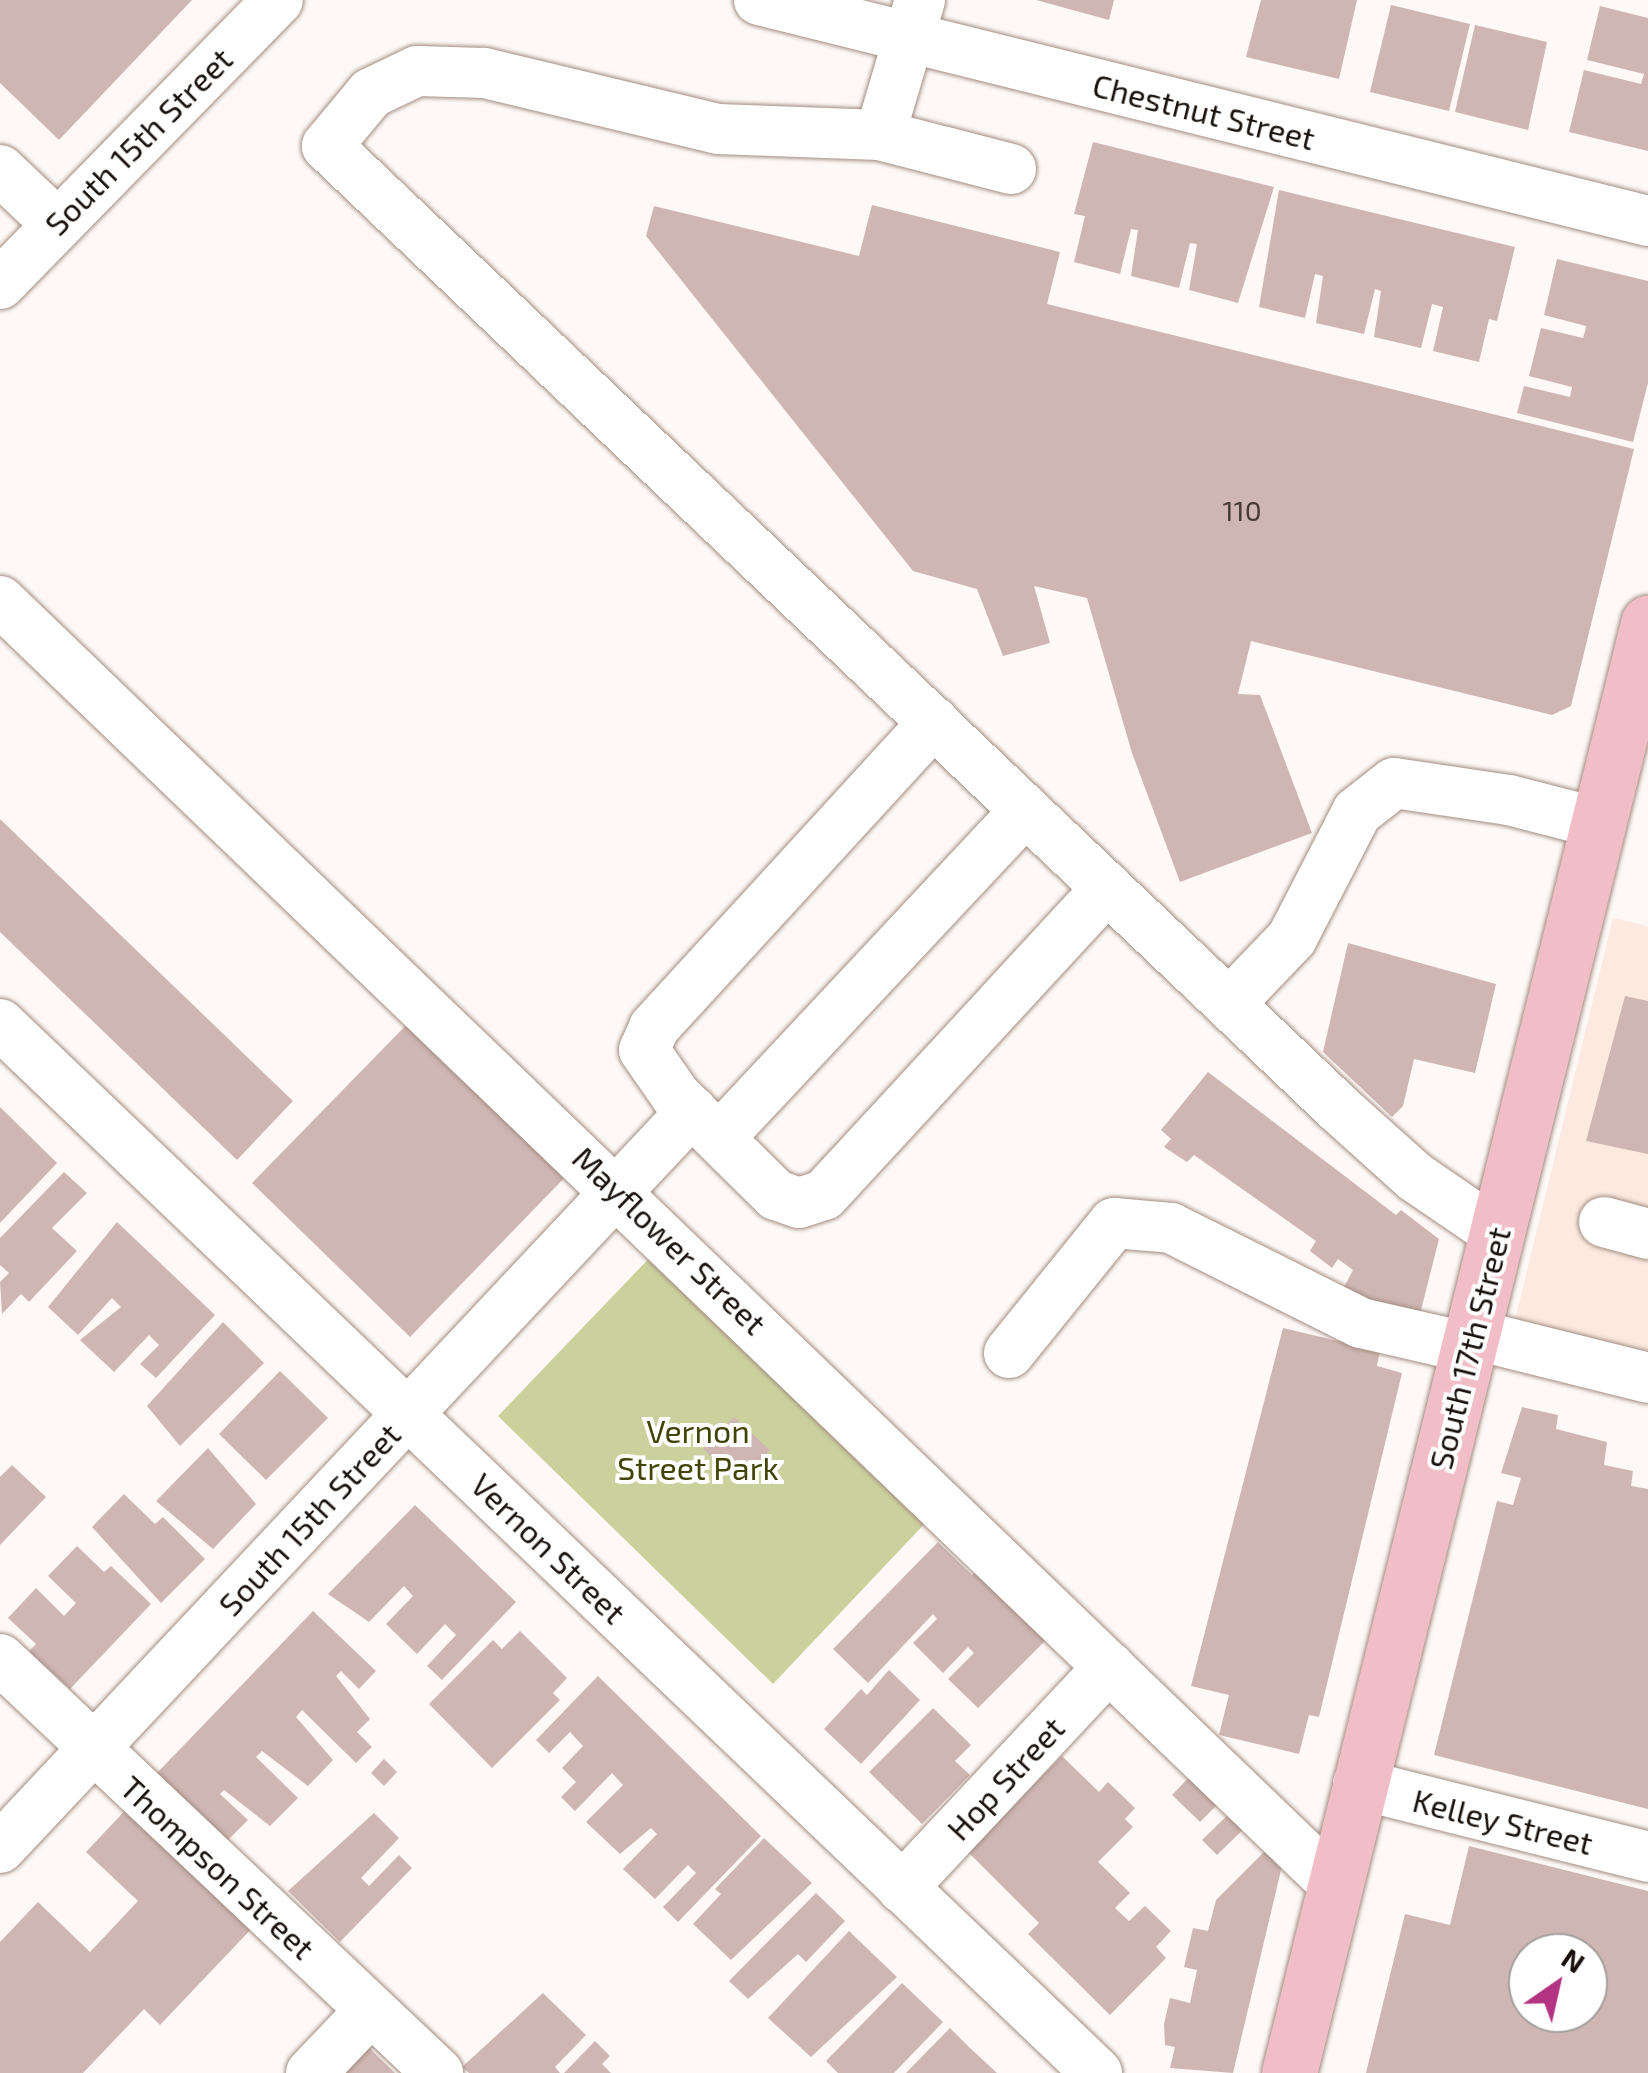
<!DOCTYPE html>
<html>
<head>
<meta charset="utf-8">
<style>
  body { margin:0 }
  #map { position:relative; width:1648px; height:2073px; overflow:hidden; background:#fef9f7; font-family:"Exo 2",sans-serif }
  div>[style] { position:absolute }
  .built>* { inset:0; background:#fce9e0 }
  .green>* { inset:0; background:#cbd19d }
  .building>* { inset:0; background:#cfb6b2 }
  .roads { filter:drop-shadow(0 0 2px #a18c81) drop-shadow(0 0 2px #a18c81) }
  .minor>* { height:50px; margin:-25px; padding:0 25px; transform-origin:25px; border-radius:25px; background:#fff }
  .major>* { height:55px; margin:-27.5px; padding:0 27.5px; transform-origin:27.5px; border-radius:27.5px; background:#f1bec7 }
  span { translate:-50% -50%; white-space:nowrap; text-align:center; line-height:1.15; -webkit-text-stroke:8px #fff; paint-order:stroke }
  .number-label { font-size:28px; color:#453a36 }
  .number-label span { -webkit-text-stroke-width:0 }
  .street-label { font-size:32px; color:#17100c }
  .park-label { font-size:32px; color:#414404 }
  .north { position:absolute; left:1508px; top:1933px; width:100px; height:100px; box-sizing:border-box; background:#fff; border:2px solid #a29f9e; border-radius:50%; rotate:34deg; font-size:28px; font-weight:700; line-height:40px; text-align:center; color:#17100c }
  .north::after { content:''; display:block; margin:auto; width:35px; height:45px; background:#b23483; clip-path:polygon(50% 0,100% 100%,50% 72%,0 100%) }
</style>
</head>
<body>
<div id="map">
  <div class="built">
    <i style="clip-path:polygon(1613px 918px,1648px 926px,1648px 1351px,1515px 1320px)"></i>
  </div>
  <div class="green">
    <i style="clip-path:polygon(658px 1249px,931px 1517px,773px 1684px,498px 1416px)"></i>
  </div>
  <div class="building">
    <i style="clip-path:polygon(0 0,192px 0,59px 140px,0 83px)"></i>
    <i style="clip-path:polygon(1036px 0,1114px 0,1109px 20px)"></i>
    <i style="clip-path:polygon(1261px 0,1357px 0,1339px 79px,1246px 57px)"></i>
    <i style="clip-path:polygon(1391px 5px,1470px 24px,1449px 111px,1370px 92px)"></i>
    <i style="clip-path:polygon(1600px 6px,1648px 18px,1648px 151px,1569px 132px,1584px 70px,1641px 84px,1644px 74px,1587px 60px)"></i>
    <i style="clip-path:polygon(1475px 25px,1547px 42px,1528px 130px,1455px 112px)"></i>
    <i style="clip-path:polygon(1093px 142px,1274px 187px,1238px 303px,1189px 290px,1197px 244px,1190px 243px,1179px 288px,1131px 276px,1138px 230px,1131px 229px,1120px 274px,1074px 262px,1085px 216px,1074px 214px)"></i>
    <i style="clip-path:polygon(1279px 190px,1515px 247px,1497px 321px,1489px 319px,1479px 362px,1433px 351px,1443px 307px,1432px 304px,1421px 348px,1374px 337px,1381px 291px,1375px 289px,1364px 334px,1316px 323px,1323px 276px,1315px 274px,1305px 318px,1259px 307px)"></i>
    <i style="clip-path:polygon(872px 205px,1060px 252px,1047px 304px,1634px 449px,1571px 706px,1552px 715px,1251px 641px,1238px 694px,1260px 695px,1312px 833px,1180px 882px,1132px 753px,1087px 598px,1034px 586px,1050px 643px,1003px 656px,977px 589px,913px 571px,646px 236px,654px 206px,859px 256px)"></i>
    <i style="clip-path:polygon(1557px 259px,1648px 281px,1648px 383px,1633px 442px,1517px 413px,1524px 386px,1570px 397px,1572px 387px,1529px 376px,1541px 328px,1583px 338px,1585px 331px,1586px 326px,1544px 315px)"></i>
    <i style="clip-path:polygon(0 819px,293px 1101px,237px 1160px,0 932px)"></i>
    <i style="clip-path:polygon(1348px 943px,1496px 984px,1475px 1073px,1414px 1059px,1403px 1106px,1392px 1117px,1323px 1052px)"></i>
    <i style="clip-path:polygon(1625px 996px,1648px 1001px,1648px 1154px,1586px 1141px)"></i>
    <i style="clip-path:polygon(416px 1015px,573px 1169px,410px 1337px,252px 1183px)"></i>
    <i style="clip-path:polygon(1208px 1072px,1396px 1215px,1401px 1210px,1439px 1239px,1417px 1326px,1342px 1291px,1353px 1270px,1338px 1259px,1332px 1268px,1310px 1251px,1316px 1241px,1194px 1155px,1187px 1162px,1164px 1147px,1171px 1139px,1161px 1130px)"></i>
    <i style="clip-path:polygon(0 1107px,57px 1163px,0 1223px)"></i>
    <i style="clip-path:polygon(64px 1172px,87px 1193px,52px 1228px,77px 1251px,29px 1302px,21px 1294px,2px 1314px,0 1282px,9px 1273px,0 1265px,0 1238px)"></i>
    <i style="clip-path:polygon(117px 1222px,215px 1315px,156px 1378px,140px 1364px,159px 1345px,149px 1335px,114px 1372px,80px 1340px,121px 1307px,112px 1298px,78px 1335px,48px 1307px)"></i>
    <i style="clip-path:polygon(223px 1322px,264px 1363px,180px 1446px,147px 1406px)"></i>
    <i style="clip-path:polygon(1283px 1328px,1380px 1351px,1377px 1366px,1402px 1373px,1319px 1717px,1309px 1715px,1299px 1754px,1219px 1735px,1229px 1695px,1191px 1686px)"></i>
    <i style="clip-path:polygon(280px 1371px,328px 1418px,266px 1480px,219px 1434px)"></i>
    <i style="clip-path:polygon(1522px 1407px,1558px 1415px,1556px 1429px,1607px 1442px,1604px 1465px,1633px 1471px,1631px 1486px,1648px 1489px,1648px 1809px,1434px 1755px,1497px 1501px,1513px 1505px,1521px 1478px,1501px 1473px)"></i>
    <i style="clip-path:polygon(734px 1417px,770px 1450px,739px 1483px,703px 1449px)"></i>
    <i style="clip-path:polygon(208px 1448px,256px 1504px,213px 1549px,156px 1501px)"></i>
    <i style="clip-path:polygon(12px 1465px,46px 1497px,0 1545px,0 1477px)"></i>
    <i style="clip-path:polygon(124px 1494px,155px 1524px,163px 1517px,205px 1559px,161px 1603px,92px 1527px)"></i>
    <i style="clip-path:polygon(415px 1505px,516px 1602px,442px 1680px,427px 1666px,456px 1635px,445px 1624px,417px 1654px,386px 1624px,413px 1596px,404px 1586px,369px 1622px,328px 1594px)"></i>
    <i style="clip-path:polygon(938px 1542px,972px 1575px,980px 1567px,1050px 1636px,978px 1708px,948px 1679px,974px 1653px,968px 1647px,943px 1673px,913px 1643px,937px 1619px,933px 1614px,868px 1683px,833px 1649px)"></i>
    <i style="clip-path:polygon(77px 1546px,104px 1572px,111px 1566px,151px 1604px,70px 1689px,29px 1651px,36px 1644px,8px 1618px,36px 1588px,64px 1616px,76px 1603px,48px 1576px)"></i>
    <i style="clip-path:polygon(313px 1611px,376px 1671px,359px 1689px,341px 1671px,336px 1676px,370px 1719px,357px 1732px,372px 1747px,356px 1763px,302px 1710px,296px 1717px,333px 1760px,308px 1786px,262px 1751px,256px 1757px,298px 1798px,270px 1826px,224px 1790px,220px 1794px,248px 1820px,227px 1841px,157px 1773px)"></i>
    <i style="clip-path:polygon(520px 1631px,567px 1678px,553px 1693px,560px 1700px,492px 1768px,429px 1704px,493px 1640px,502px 1649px)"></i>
    <i style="clip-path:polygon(889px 1670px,920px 1700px,861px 1764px,824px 1729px,861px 1689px,867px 1695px)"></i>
    <i style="clip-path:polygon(598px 1676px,761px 1836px,678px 1922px,663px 1907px,696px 1873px,688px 1865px,655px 1899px,623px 1869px,657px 1834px,651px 1828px,620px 1854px,586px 1822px,623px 1785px,612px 1773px,575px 1811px,561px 1797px,576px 1782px,562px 1768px,583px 1746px,570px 1732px,549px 1753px,536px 1740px)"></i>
    <i style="clip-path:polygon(933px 1708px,971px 1745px,955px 1761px,970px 1775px,922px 1824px,869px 1772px)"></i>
    <i style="clip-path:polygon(1062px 1756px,1099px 1792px,1108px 1782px,1135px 1808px,1125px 1819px,1133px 1827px,1098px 1862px,1130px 1893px,1115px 1908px,1129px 1921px,1145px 1906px,1171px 1931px,1156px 1947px,1166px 1958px,1110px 2015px,1028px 1934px,1039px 1923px,968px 1852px)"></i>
    <i style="clip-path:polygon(384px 1759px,397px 1772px,384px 1786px,371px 1773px)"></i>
    <i style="clip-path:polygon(1197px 1769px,1226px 1796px,1200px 1822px,1172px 1795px)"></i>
    <i style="clip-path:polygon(133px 1802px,258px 1922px,160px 2025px,144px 2009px,83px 2073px,0 2073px,0 1942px,38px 1902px,90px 1952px,138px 1901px,86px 1852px)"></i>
    <i style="clip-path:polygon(1237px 1806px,1251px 1822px,1217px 1855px,1202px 1840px)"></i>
    <i style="clip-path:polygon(374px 1813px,399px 1838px,361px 1878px,369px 1886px,399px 1855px,412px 1868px,340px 1942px,288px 1891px)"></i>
    <i style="clip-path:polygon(764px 1838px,812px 1883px,731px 1960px,693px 1924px,721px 1894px,715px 1889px)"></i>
    <i style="clip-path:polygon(1274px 1842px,1285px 1853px,1233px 2073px,1170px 2068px,1175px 2047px,1165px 2045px,1164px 2024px,1170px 1998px,1190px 2003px,1197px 1970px,1184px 1967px,1193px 1928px,1208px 1931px,1216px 1900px)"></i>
    <i style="clip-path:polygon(evenodd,1469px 1846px,1648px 1891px,1648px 2073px,1366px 2073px,1405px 1914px,1450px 1925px,1469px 1846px,1528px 1953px,1588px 1953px,1588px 2013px,1528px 2013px,1528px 1953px)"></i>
    <i style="clip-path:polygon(816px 1893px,845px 1921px,806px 1962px,798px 1954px,748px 1999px,729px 1981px)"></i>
    <i style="clip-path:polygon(849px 1931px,897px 1977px,811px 2057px,768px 2018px)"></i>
    <i style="clip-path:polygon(902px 1983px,943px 2022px,894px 2073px,838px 2073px,826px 2061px)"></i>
    <i style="clip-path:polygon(543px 1993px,586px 2035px,555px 2067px,560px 2073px,469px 2073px,462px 2067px)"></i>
    <i style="clip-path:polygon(950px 2028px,969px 2047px,997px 2073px,906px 2073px)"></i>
    <i style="clip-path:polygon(595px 2041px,610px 2056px,602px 2064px,611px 2073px,564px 2073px)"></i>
    <i style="clip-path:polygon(365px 2044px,395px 2073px,337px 2073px)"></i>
  </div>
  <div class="roads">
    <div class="minor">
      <i style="left:759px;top:0;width:916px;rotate:13.96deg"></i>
      <i style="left:880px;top:135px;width:141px;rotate:-73.5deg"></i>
      <i style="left:1011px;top:169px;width:135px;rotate:-165.5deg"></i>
      <i style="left:880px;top:135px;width:162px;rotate:-177.9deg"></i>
      <i style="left:718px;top:129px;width:241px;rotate:-166.5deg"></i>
      <i style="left:484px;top:73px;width:67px;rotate:-178.3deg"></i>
      <i style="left:417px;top:71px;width:51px;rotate:154.4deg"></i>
      <i style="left:371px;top:93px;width:69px;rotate:129.7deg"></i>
      <i style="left:327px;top:146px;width:1393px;rotate:43.57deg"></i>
      <i style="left:1336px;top:1106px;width:106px;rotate:41.9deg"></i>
      <i style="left:1415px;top:1177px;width:99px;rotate:34.3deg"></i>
      <i style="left:0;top:170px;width:77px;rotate:43.4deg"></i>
      <i style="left:0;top:284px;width:397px;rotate:-45.6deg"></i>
      <i style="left:0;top:601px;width:1851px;rotate:43.88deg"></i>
      <i style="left:934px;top:722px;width:415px;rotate:132.5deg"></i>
      <i style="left:654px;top:1028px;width:24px;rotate:114deg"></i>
      <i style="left:644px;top:1050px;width:56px;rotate:55.2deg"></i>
      <i style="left:676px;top:1096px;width:141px;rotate:44.7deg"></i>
      <i style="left:776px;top:1195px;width:24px;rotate:19deg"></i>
      <i style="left:799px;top:1203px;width:26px;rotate:-18deg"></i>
      <i style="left:824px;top:1195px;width:418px;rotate:-47.3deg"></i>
      <i style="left:1229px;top:1004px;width:91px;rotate:-46.3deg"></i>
      <i style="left:1292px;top:938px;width:142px;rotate:-62.7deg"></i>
      <i style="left:1357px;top:812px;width:47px;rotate:-38.1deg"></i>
      <i style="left:1394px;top:783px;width:116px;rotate:8.4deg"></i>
      <i style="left:1509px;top:800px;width:92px;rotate:14.5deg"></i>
      <i style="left:0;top:1024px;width:1518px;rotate:43.72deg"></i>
      <i style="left:719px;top:1138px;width:448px;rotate:-46.9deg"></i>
      <i style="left:1604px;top:1222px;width:46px;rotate:15.3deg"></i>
      <i style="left:1472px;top:1334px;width:181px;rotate:14deg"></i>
      <i style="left:1009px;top:1353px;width:167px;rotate:-51.1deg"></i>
      <i style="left:1114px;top:1223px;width:57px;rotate:5deg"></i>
      <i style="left:1171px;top:1228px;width:212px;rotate:26.6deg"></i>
      <i style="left:1361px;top:1323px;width:111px;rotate:13deg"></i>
      <i style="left:0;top:1659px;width:603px;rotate:43.39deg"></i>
      <i style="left:1358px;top:1784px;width:299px;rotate:14.1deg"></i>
      <i style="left:0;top:1848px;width:1011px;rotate:-46.8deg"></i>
      <i style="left:902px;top:1888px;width:303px;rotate:-46.9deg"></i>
      <i style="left:311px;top:2073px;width:87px;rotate:-46.4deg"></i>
    </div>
    <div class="major">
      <i style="left:1289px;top:2073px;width:1494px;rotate:-76.09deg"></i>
    </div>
  </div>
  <div class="number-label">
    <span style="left:1242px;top:510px">110</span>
  </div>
  <div class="street-label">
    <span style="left:1204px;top:111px;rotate:14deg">Chestnut Street</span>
    <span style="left:138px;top:141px;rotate:-45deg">South 15th Street</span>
    <span style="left:670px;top:1240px;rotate:44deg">Mayflower Street</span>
    <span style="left:1469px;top:1348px;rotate:-76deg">South 17th Street</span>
    <span style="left:309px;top:1519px;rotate:-47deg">South 15th Street</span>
    <span style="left:549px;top:1548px;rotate:44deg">Vernon Street</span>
    <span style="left:1005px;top:1778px;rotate:-47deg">Hop Street</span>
    <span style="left:1503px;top:1821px;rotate:14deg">Kelley Street</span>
    <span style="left:218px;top:1867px;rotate:43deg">Thompson Street</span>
  </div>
  <div class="park-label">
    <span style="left:698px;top:1449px">Vernon<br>Street Park</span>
  </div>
  <div class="north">N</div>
</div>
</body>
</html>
